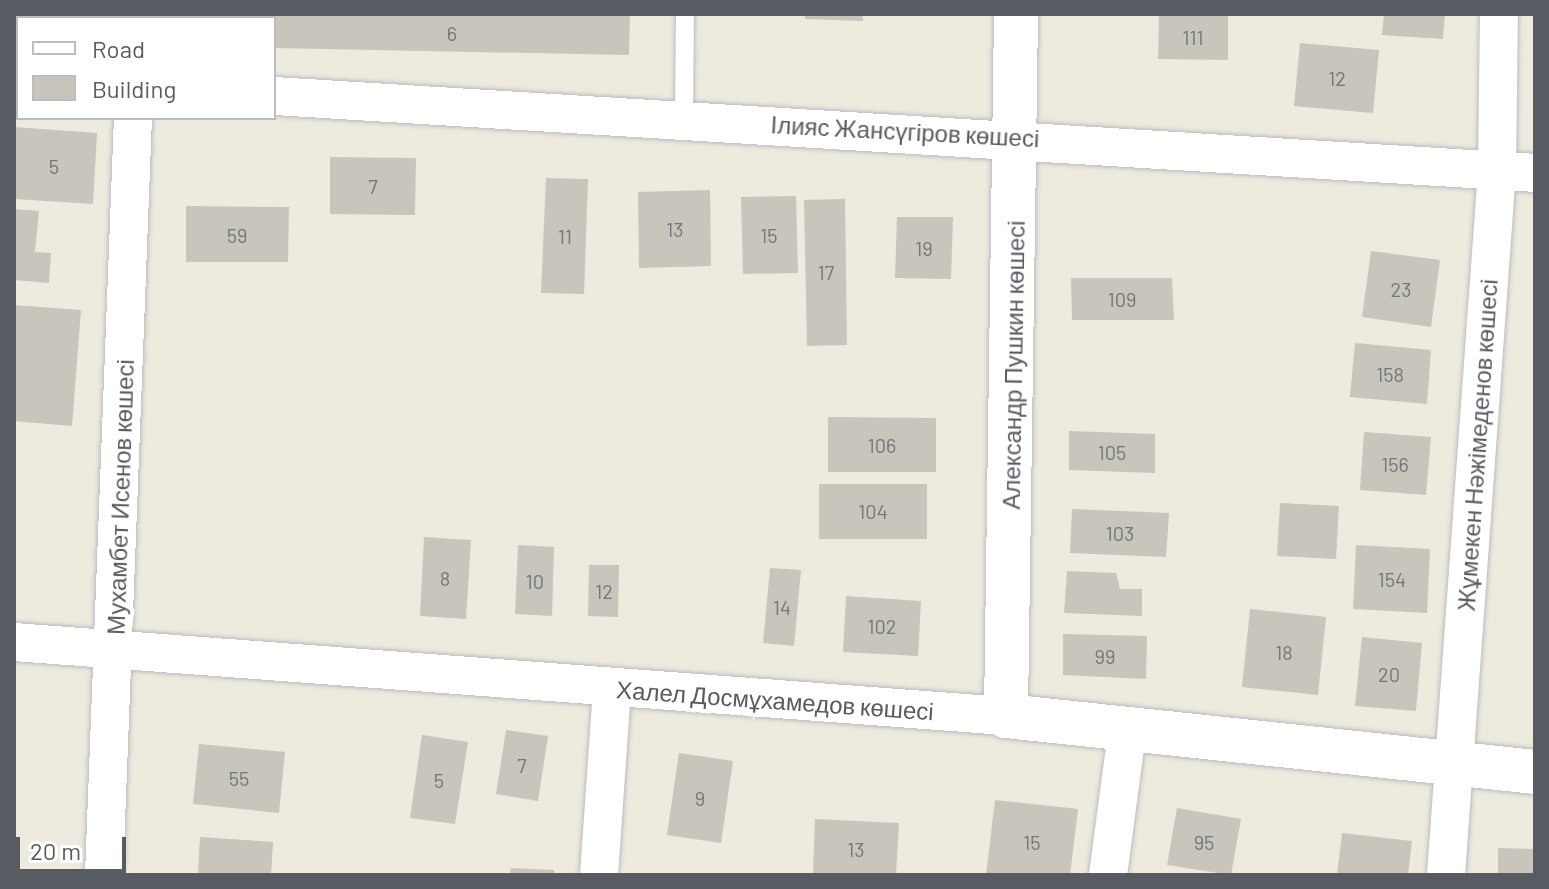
<!DOCTYPE html>
<html>
<head>
<meta charset="utf-8">
<style>
  body { margin:0 }
  #map { position:relative; width:1549px; height:889px; overflow:hidden; background:#edebde; font-family:Barlow,sans-serif }
  div>[style] { position:absolute }
  .building>* { inset:0; background:#c7c5bc }
  .roads { filter:drop-shadow(0 0 2px #babcc2) drop-shadow(0 0 2px #babcc2) }
  .lane>* { height:18px; margin:-9px; padding:0 9px; transform-origin:9px; border-radius:9px; background:#fff }
  .street>* { height:38px; margin:-19px; padding:0 19px; transform-origin:19px; border-radius:19px; background:#fff }
  .secondary>* { height:44px; margin:-22px; padding:0 22px; transform-origin:22px; border-radius:22px; background:#fff }
  span { translate:-50% -50%; white-space:nowrap; text-align:center; line-height:1.15; -webkit-text-stroke:8px #fff; paint-order:stroke }
  .number-label { font-size:20px; color:#747678 }
  .number-label span { -webkit-text-stroke-width:0 }
  .street-label { font-size:24px; color:#585b61 }
  .frame { position:absolute; inset:0; border:16px solid #585b61; pointer-events:none }
  .legend { position:absolute; left:16px; top:16px; width:260px; height:104px; box-sizing:border-box; background:#fff; border:2px solid #bcbdc0; margin:0; padding:10px 14px; list-style:none; font-size:24px; color:#585b61 }
  .legend li { display:flex; align-items:center; gap:16px; height:40px }
  .legend b { width:40px; border:2px solid #bcbdc0 }
  .scale { position:absolute; left:16px; top:837px; width:110px; height:36px; box-sizing:border-box; border:4px solid #585b61; border-top:0; padding-left:10px; font-size:24px; line-height:28px; white-space:nowrap; color:#585b61; -webkit-text-stroke:6px #fff; paint-order:stroke }
</style>
</head>
<body>
<div id="map">
  <div class="building">
    <i style="clip-path:polygon(225px 14px,630px 14px,629px 55px,274px 48px,274px 18px)"></i>
    <i style="clip-path:polygon(805px 14px,863px 14px,863px 21px,805px 19px)"></i>
    <i style="clip-path:polygon(1159px 14px,1228px 14px,1228px 60px,1158px 59px)"></i>
    <i style="clip-path:polygon(1384px 14px,1445px 14px,1443px 39px,1382px 35px)"></i>
    <i style="clip-path:polygon(1300px 43px,1379px 50px,1373px 113px,1294px 106px)"></i>
    <i style="clip-path:polygon(14px 127px,97px 133px,93px 204px,14px 199px)"></i>
    <i style="clip-path:polygon(330px 157px,416px 158px,415px 215px,330px 214px)"></i>
    <i style="clip-path:polygon(546px 178px,588px 179px,584px 294px,541px 293px)"></i>
    <i style="clip-path:polygon(710px 190px,711px 266px,639px 268px,638px 192px)"></i>
    <i style="clip-path:polygon(796px 196px,798px 273px,743px 274px,741px 197px)"></i>
    <i style="clip-path:polygon(845px 199px,847px 345px,807px 346px,804px 200px)"></i>
    <i style="clip-path:polygon(186px 206px,289px 207px,288px 262px,186px 262px)"></i>
    <i style="clip-path:polygon(14px 209px,39px 211px,35px 252px,51px 253px,49px 283px,14px 280px)"></i>
    <i style="clip-path:polygon(897px 217px,953px 217px,951px 279px,895px 278px)"></i>
    <i style="clip-path:polygon(1371px 251px,1440px 260px,1431px 327px,1362px 317px)"></i>
    <i style="clip-path:polygon(1071px 278px,1172px 278px,1174px 320px,1072px 320px)"></i>
    <i style="clip-path:polygon(14px 305px,81px 310px,72px 426px,14px 421px)"></i>
    <i style="clip-path:polygon(1355px 343px,1431px 350px,1427px 404px,1350px 397px)"></i>
    <i style="clip-path:polygon(828px 417px,936px 418px,936px 472px,828px 472px)"></i>
    <i style="clip-path:polygon(1069px 431px,1155px 434px,1155px 473px,1069px 470px)"></i>
    <i style="clip-path:polygon(1364px 432px,1431px 437px,1426px 495px,1360px 490px)"></i>
    <i style="clip-path:polygon(819px 484px,927px 484px,927px 539px,819px 539px)"></i>
    <i style="clip-path:polygon(1280px 503px,1339px 506px,1336px 559px,1277px 556px)"></i>
    <i style="clip-path:polygon(1072px 509px,1169px 513px,1166px 557px,1070px 553px)"></i>
    <i style="clip-path:polygon(424px 537px,471px 540px,466px 619px,420px 616px)"></i>
    <i style="clip-path:polygon(518px 545px,554px 547px,552px 616px,515px 614px)"></i>
    <i style="clip-path:polygon(1356px 545px,1430px 549px,1427px 613px,1353px 609px)"></i>
    <i style="clip-path:polygon(589px 565px,619px 565px,618px 617px,588px 616px)"></i>
    <i style="clip-path:polygon(770px 568px,801px 570px,794px 646px,763px 643px)"></i>
    <i style="clip-path:polygon(1067px 571px,1116px 573px,1120px 589px,1142px 589px,1142px 616px,1064px 613px)"></i>
    <i style="clip-path:polygon(846px 596px,921px 601px,918px 656px,843px 652px)"></i>
    <i style="clip-path:polygon(1250px 609px,1326px 617px,1318px 695px,1242px 687px)"></i>
    <i style="clip-path:polygon(1063px 634px,1147px 636px,1146px 679px,1063px 675px)"></i>
    <i style="clip-path:polygon(1362px 637px,1422px 643px,1416px 711px,1355px 706px)"></i>
    <i style="clip-path:polygon(506px 730px,548px 736px,538px 801px,496px 794px)"></i>
    <i style="clip-path:polygon(422px 735px,468px 742px,455px 824px,410px 818px)"></i>
    <i style="clip-path:polygon(199px 744px,285px 752px,279px 813px,193px 804px)"></i>
    <i style="clip-path:polygon(679px 753px,733px 761px,721px 843px,667px 835px)"></i>
    <i style="clip-path:polygon(995px 800px,1078px 809px,1070px 875px,986px 875px)"></i>
    <i style="clip-path:polygon(1177px 808px,1241px 819px,1231px 875px,1167px 865px)"></i>
    <i style="clip-path:polygon(815px 819px,899px 823px,896px 875px,813px 875px)"></i>
    <i style="clip-path:polygon(1342px 833px,1412px 841px,1408px 875px,1337px 875px)"></i>
    <i style="clip-path:polygon(200px 837px,273px 842px,271px 875px,198px 875px)"></i>
    <i style="clip-path:polygon(1498px 848px,1535px 849px,1535px 875px,1498px 875px)"></i>
    <i style="clip-path:polygon(511px 868px,554px 870px,554px 875px,510px 875px)"></i>
  </div>
  <div class="roads">
    <div class="lane">
      <i style="left:684px;top:119px;width:105px;rotate:-89.5deg"></i>
    </div>
    <div class="street">
      <i style="left:133px;top:14px;width:4px;rotate:90deg"></i>
      <i style="left:14px;top:79px;width:4px"></i>
      <i style="left:274px;top:96px;width:1263px;rotate:3.49deg"></i>
      <i style="left:14px;top:642px;width:995px;rotate:4.27deg"></i>
      <i style="left:104px;top:875px;width:758px;rotate:-87.81deg"></i>
      <i style="left:599px;top:875px;width:187px;rotate:-86deg"></i>
      <i style="left:1108px;top:875px;width:144px;rotate:-82.4deg"></i>
      <i style="left:1446px;top:875px;width:707px;rotate:-85.86deg"></i>
      <i style="left:1497px;top:170px;width:156px;rotate:-89.3deg"></i>
    </div>
    <div class="secondary">
      <i style="left:1016px;top:14px;width:702px;rotate:90.82deg"></i>
      <i style="left:1006px;top:716px;width:532px;rotate:6.04deg"></i>
    </div>
  </div>
  <div class="number-label">
    <span style="left:452px;top:33px">6</span>
    <span style="left:1193px;top:37px">111</span>
    <span style="left:1337px;top:78px">12</span>
    <span style="left:54px;top:166px">5</span>
    <span style="left:373px;top:186px">7</span>
    <span style="left:675px;top:229px">13</span>
    <span style="left:237px;top:235px">59</span>
    <span style="left:769px;top:235px">15</span>
    <span style="left:565px;top:236px">11</span>
    <span style="left:924px;top:248px">19</span>
    <span style="left:826px;top:272px">17</span>
    <span style="left:1401px;top:289px">23</span>
    <span style="left:1122px;top:299px">109</span>
    <span style="left:1390px;top:374px">158</span>
    <span style="left:882px;top:445px">106</span>
    <span style="left:1112px;top:452px">105</span>
    <span style="left:1395px;top:464px">156</span>
    <span style="left:873px;top:511px">104</span>
    <span style="left:1120px;top:533px">103</span>
    <span style="left:445px;top:578px">8</span>
    <span style="left:1392px;top:579px">154</span>
    <span style="left:535px;top:581px">10</span>
    <span style="left:604px;top:591px">12</span>
    <span style="left:782px;top:607px">14</span>
    <span style="left:882px;top:626px">102</span>
    <span style="left:1284px;top:652px">18</span>
    <span style="left:1105px;top:656px">99</span>
    <span style="left:1389px;top:674px">20</span>
    <span style="left:522px;top:765px">7</span>
    <span style="left:239px;top:778px">55</span>
    <span style="left:439px;top:780px">5</span>
    <span style="left:700px;top:798px">9</span>
    <span style="left:1032px;top:842px">15</span>
    <span style="left:1204px;top:842px">95</span>
    <span style="left:856px;top:849px">13</span>
  </div>
  <div class="street-label">
    <span style="left:905px;top:131px;rotate:3deg">Ілияс Жансүгіров көшесі</span>
    <span style="left:1013px;top:365px;rotate:-89deg">Александр Пушкин көшесі</span>
    <span style="left:1477px;top:445px;rotate:-86deg">Жұмекен Нәжімеденов көшесі</span>
    <span style="left:120px;top:497px;rotate:-88deg">Мухамбет Исенов көшесі</span>
    <span style="left:775px;top:700px;rotate:4deg">Халел Досмұхамедов көшесі</span>
  </div>
  <div class="frame"></div>
  <ul class="legend">
  <li><b style="height:10px;background:#fff"></b>Road</li>
  <li><b style="height:22px;background:#c7c5bc"></b>Building</li>
  </ul>
  <div class="scale">20 m</div>
</div>
</body>
</html>
